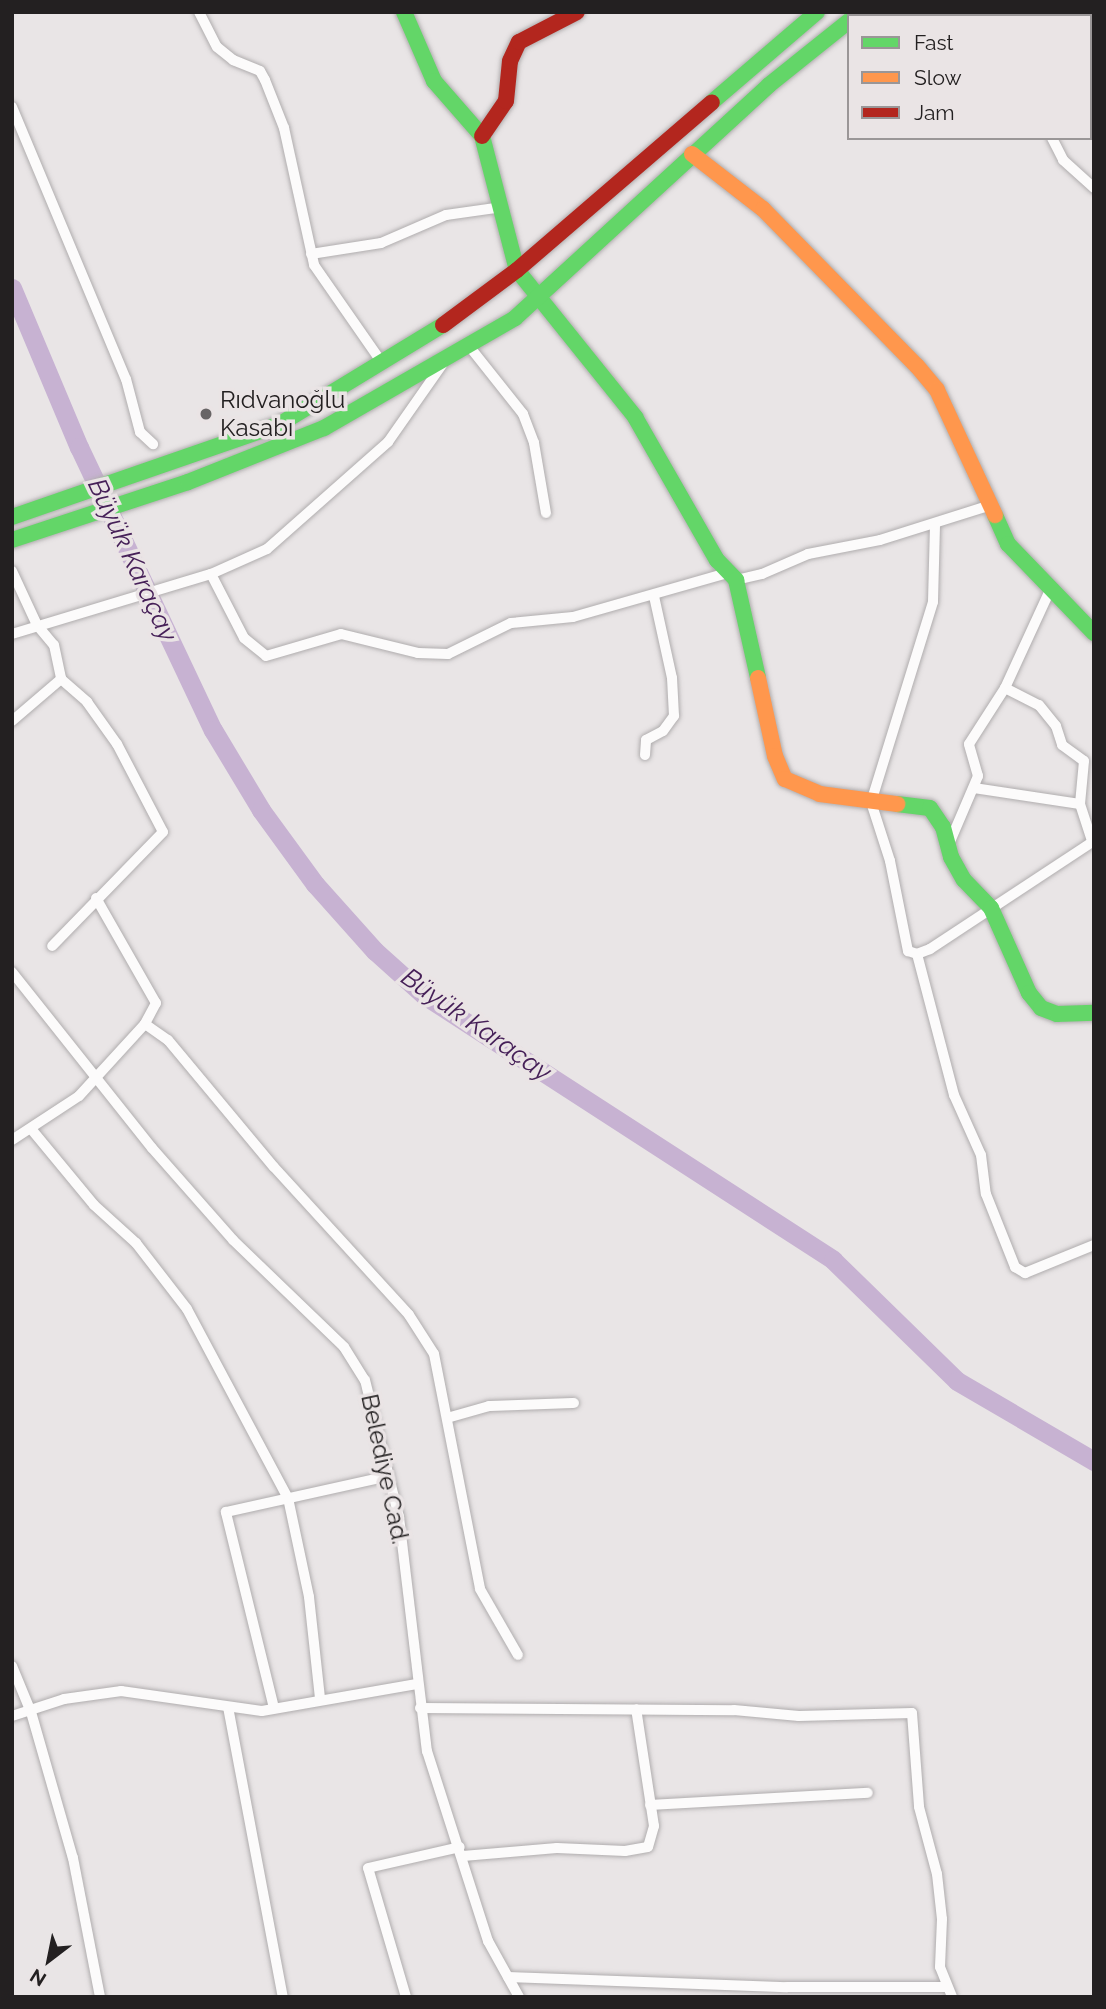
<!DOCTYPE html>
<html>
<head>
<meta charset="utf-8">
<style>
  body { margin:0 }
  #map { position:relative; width:1106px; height:2009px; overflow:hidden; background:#e9e5e6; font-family:Raleway,sans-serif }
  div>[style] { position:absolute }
  .river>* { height:19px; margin:-9.5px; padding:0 9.5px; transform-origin:9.5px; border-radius:9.5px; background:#c7b2d2 }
  .roads { filter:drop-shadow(0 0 2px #b0adae) drop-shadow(0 0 2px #b0adae) }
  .street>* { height:10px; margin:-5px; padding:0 5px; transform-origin:5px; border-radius:5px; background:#fcfbfb }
  .fast>* { height:16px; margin:-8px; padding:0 8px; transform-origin:8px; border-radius:8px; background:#63d668 }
  .slow>* { height:16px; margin:-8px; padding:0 8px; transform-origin:8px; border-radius:8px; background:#ff974d }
  .jam>* { height:16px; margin:-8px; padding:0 8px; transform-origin:8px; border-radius:8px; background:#b3261e }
  .dots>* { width:19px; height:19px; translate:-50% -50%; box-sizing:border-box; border:4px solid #eae4e5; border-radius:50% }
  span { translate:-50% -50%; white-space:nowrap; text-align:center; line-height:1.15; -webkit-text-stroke:7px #eae4e5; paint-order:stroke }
  .poi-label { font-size:24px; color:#232021 }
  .left { translate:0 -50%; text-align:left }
  .street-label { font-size:24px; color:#232021 }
  .water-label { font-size:26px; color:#462058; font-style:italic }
  .frame { position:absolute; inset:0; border:14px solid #232021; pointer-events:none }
  .legend { position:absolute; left:847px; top:14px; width:245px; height:126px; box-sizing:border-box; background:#eae4e5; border:2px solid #9a9697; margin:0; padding:9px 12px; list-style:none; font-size:21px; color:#232021 }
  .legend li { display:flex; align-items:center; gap:14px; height:35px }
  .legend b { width:35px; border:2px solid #9a9697 }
  .north { position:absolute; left:14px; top:1925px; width:70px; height:70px; -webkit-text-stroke:5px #eae4e5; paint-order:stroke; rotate:212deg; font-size:19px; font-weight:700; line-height:28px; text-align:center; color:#232021 }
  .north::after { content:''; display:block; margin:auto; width:24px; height:32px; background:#232021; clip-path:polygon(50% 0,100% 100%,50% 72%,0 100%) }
</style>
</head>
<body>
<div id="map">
  <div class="river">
    <i style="left:12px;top:288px;width:173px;rotate:67.2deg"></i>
    <i style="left:79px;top:447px;width:313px;rotate:64.7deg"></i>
    <i style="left:213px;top:730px;width:93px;rotate:59deg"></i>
    <i style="left:261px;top:810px;width:92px;rotate:53.9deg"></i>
    <i style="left:315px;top:884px;width:90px;rotate:48.2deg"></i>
    <i style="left:375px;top:951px;width:66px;rotate:41.9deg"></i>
    <i style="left:424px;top:995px;width:487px;rotate:32.9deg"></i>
    <i style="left:833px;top:1260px;width:173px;rotate:44.3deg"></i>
    <i style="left:957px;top:1381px;width:159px;rotate:30.3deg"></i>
  </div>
  <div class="roads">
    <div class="street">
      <i style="left:199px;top:12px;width:39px;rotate:63deg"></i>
      <i style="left:217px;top:47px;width:21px;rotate:39deg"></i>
      <i style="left:233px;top:60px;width:29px;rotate:22deg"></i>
      <i style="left:260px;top:71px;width:10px;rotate:61deg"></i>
      <i style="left:265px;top:80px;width:52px;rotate:68.4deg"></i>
      <i style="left:284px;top:128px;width:140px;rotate:77.6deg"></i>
      <i style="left:314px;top:265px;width:119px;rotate:55.2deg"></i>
      <i style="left:1010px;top:12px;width:4px;rotate:90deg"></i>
      <i style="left:12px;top:107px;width:295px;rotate:67.3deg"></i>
      <i style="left:126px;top:379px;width:55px;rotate:75.2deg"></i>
      <i style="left:140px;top:432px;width:18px;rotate:43deg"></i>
      <i style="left:1052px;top:138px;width:25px;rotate:63deg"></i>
      <i style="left:1063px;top:160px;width:42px;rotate:42.1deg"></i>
      <i style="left:311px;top:254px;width:71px;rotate:-8.9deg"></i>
      <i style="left:381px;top:243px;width:71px;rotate:-23.3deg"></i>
      <i style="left:446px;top:215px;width:57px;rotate:-8.1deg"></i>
      <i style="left:469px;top:346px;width:87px;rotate:51.5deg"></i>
      <i style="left:523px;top:414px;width:31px;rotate:69deg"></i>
      <i style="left:534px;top:443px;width:71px;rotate:80.3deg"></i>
      <i style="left:935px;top:525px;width:77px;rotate:91.5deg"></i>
      <i style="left:933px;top:602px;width:209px;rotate:107.2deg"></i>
      <i style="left:871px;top:802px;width:62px;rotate:72.1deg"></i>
      <i style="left:890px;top:861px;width:92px;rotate:78.7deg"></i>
      <i style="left:908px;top:951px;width:9px;rotate:18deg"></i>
      <i style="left:917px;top:954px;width:14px;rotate:-21deg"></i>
      <i style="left:930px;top:949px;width:196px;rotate:-33.4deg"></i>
      <i style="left:12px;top:571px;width:60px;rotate:65.2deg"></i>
      <i style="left:37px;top:625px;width:26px;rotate:50deg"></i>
      <i style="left:54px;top:645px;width:35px;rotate:78deg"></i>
      <i style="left:61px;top:679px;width:35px;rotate:41deg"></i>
      <i style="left:87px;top:702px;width:52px;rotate:54.5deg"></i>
      <i style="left:117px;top:744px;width:99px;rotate:62.4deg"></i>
      <i style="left:163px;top:832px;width:159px;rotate:134.2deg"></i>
      <i style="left:211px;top:574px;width:72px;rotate:62.7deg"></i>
      <i style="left:244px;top:638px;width:28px;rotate:39deg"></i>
      <i style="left:266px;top:656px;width:78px;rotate:-16.3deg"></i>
      <i style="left:341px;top:634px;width:79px;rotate:13.9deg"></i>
      <i style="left:418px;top:653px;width:30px;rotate:2deg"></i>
      <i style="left:448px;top:654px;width:70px;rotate:-26.2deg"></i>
      <i style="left:511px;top:623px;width:62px;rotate:-5.5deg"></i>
      <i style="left:573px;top:617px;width:160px;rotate:-15.9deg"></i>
      <i style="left:736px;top:580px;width:27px;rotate:-13deg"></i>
      <i style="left:762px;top:574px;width:50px;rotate:-23.5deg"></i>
      <i style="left:808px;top:554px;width:73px;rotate:-11deg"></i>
      <i style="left:880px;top:540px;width:116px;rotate:-17.5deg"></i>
      <i style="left:12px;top:634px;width:208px;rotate:-16.8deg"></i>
      <i style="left:211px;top:574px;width:61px;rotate:-24.1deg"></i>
      <i style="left:267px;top:549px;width:162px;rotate:-41.5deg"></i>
      <i style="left:388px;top:442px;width:94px;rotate:-55deg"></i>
      <i style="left:1005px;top:688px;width:38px;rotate:27deg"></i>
      <i style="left:1039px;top:705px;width:27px;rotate:51deg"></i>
      <i style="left:1056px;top:726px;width:20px;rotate:72deg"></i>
      <i style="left:1062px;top:745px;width:27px;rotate:36deg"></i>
      <i style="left:1084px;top:761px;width:43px;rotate:95.3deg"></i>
      <i style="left:1080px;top:804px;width:40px;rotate:72deg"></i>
      <i style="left:12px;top:721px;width:65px;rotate:-40.6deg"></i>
      <i style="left:645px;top:755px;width:15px;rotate:-86deg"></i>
      <i style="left:646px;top:740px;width:19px;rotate:-28deg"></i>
      <i style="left:663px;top:731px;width:19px;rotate:-54deg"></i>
      <i style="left:674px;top:716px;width:38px;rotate:-93deg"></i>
      <i style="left:672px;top:678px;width:84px;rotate:-102.4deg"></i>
      <i style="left:974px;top:788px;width:107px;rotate:8.6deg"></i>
      <i style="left:949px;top:844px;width:74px;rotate:-66.9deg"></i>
      <i style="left:978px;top:776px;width:33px;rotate:-106deg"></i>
      <i style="left:969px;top:744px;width:67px;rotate:-57.3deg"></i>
      <i style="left:1005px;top:688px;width:108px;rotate:-65.3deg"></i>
      <i style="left:96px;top:898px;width:121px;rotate:60.3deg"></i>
      <i style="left:156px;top:1003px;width:24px;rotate:118deg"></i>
      <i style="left:917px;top:954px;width:146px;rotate:75.3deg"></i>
      <i style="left:954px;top:1095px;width:66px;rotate:65.8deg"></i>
      <i style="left:981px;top:1155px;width:39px;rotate:83deg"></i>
      <i style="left:986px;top:1194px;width:79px;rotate:68.3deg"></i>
      <i style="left:1015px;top:1267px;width:12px;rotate:31deg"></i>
      <i style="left:1025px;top:1273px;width:74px;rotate:-22.1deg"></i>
      <i style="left:12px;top:972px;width:225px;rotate:51.5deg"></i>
      <i style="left:152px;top:1148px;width:123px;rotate:48.6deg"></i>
      <i style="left:233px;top:1240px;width:154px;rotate:43.9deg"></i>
      <i style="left:344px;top:1347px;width:39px;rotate:58deg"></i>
      <i style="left:365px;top:1380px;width:141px;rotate:76.1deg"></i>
      <i style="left:399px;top:1517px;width:236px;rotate:83.2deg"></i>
      <i style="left:427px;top:1751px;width:200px;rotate:72.2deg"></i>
      <i style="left:488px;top:1941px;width:64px;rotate:61deg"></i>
      <i style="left:32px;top:1130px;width:97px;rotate:50.4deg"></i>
      <i style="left:94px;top:1205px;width:57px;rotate:42.1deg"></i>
      <i style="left:136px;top:1243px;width:83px;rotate:52.3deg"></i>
      <i style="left:187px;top:1309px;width:214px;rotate:61.9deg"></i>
      <i style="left:288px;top:1498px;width:101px;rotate:78deg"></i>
      <i style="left:309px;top:1597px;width:103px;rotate:83.8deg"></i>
      <i style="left:12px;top:1140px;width:80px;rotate:-33.3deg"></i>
      <i style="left:79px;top:1096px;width:98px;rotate:-47.5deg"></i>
      <i style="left:145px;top:1024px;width:28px;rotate:35deg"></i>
      <i style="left:168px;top:1040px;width:165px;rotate:50.2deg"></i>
      <i style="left:274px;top:1167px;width:200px;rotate:47.6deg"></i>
      <i style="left:409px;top:1315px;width:46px;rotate:57.3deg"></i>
      <i style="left:434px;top:1354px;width:239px;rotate:78.9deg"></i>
      <i style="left:480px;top:1589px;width:76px;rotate:60.1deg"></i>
      <i style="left:447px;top:1418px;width:44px;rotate:-15.9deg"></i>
      <i style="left:489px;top:1406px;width:85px;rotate:-2deg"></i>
      <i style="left:12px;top:1666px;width:50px;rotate:67.6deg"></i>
      <i style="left:31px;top:1712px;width:152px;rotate:74deg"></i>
      <i style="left:73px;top:1858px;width:142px;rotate:79deg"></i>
      <i style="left:228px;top:1707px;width:295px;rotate:79.3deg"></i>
      <i style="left:274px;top:1708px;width:202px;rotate:-103.8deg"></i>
      <i style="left:226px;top:1512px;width:167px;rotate:-12.5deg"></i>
      <i style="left:420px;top:1708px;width:314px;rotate:0.4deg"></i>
      <i style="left:734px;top:1710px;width:65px;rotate:5.3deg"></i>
      <i style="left:799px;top:1716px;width:113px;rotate:-1.5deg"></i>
      <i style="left:912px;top:1713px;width:94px;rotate:85.7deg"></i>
      <i style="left:919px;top:1807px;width:69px;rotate:75deg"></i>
      <i style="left:937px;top:1874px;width:45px;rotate:83.7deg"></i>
      <i style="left:942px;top:1919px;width:48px;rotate:92.4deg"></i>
      <i style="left:940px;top:1967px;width:32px;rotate:68deg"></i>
      <i style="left:12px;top:1716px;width:55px;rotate:-18.1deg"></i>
      <i style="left:64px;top:1699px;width:58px;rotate:-8deg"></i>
      <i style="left:121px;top:1691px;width:142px;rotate:8.1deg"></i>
      <i style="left:262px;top:1711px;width:157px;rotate:-9.9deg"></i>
      <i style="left:650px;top:1805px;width:218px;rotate:-3.2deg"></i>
      <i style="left:463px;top:1856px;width:94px;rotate:-4.9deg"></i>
      <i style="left:557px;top:1848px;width:68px;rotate:2.5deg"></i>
      <i style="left:625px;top:1851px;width:23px;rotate:-10deg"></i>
      <i style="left:648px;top:1847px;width:22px;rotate:-74deg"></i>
      <i style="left:654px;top:1826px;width:118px;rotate:-98.7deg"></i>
      <i style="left:508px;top:1977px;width:279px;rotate:2.1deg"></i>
      <i style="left:787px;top:1987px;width:159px"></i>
      <i style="left:406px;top:1997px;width:134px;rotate:-106.4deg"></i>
      <i style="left:368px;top:1868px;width:94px;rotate:-12.9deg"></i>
    </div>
    <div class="fast">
      <i style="left:404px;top:12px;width:75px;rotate:66.5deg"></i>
      <i style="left:434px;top:81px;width:73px;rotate:48.9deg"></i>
      <i style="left:482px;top:136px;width:138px;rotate:75.4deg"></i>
      <i style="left:517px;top:270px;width:189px;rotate:51.2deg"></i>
      <i style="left:635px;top:417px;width:165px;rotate:60.2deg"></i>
      <i style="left:717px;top:560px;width:28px;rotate:46deg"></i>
      <i style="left:736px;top:580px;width:100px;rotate:77.3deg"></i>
      <i style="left:712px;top:102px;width:138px;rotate:-40.6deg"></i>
      <i style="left:995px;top:515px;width:32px;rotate:66deg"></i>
      <i style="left:1008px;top:544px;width:124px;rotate:46deg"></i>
      <i style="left:12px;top:517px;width:284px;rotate:-19.1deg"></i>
      <i style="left:280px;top:424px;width:191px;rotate:-31.3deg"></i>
      <i style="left:12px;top:540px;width:185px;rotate:-18.2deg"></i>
      <i style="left:188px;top:482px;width:146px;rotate:-21.7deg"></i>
      <i style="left:324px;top:428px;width:220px;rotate:-29.9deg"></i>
      <i style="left:515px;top:318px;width:345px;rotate:-42.5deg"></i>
      <i style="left:769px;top:85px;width:102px;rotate:-38.7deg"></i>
      <i style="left:897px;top:804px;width:33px;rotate:7deg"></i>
      <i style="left:930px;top:808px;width:23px;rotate:56deg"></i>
      <i style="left:943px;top:827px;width:31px;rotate:75deg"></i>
      <i style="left:951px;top:857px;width:26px;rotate:61deg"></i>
      <i style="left:964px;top:880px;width:39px;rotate:46deg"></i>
      <i style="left:991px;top:908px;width:93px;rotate:65.9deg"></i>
      <i style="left:1029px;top:993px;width:19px;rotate:51deg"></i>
      <i style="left:1041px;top:1008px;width:17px;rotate:21deg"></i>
      <i style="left:1057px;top:1014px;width:37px;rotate:-2deg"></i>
    </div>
    <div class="slow">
      <i style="left:692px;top:154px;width:90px;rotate:37.8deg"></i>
      <i style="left:763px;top:209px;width:220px;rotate:45.6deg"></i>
      <i style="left:917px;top:366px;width:31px;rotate:50deg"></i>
      <i style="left:937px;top:390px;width:138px;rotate:65.1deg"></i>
      <i style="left:758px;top:678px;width:80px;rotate:77.7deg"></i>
      <i style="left:775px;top:756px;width:25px;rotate:67deg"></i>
      <i style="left:785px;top:779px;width:38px;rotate:23deg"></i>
      <i style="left:820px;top:794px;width:78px;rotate:7.4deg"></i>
    </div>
    <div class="jam">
      <i style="left:482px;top:136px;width:42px;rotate:-55.6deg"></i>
      <i style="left:506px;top:101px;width:40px;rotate:-84.3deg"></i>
      <i style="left:510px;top:61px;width:21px;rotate:-65deg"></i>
      <i style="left:519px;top:42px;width:65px;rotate:-27.3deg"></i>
      <i style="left:443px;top:325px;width:92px;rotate:-36.6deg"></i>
      <i style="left:517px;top:270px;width:257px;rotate:-40.7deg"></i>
    </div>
  </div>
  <div class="dots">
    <i style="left:206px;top:414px;background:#686566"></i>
  </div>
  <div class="poi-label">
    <span class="left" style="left:220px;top:414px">Rıdvanoğlu<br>Kasabı</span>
  </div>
  <div class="street-label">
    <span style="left:385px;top:1469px;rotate:78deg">Belediye Cad.</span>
  </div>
  <div class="water-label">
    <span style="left:132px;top:560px;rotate:65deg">Büyük Karaçay</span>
    <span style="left:476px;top:1025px;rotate:35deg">Büyük Karaçay</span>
  </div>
  <div class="frame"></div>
  <ul class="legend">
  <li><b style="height:9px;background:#63d668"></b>Fast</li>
  <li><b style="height:9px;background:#ff974d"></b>Slow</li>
  <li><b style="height:9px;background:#b3261e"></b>Jam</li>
  </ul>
  <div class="north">N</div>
</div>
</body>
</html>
